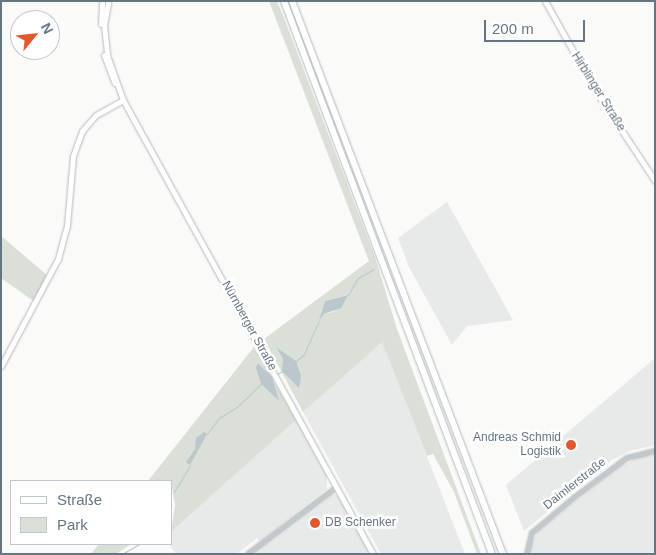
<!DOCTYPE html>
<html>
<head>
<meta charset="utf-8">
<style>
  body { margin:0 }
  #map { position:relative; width:656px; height:555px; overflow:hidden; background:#fafaf8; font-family:Helvetica,sans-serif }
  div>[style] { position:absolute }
  .built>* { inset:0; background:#e8e9e9 }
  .green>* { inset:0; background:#dadfd7 }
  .water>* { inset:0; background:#bbc7cb }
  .stream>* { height:1px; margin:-0.5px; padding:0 0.5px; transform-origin:0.5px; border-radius:0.5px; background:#bbc7cb }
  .roads { filter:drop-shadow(0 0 1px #b3babf) drop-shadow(0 0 1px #b3babf) }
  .street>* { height:4px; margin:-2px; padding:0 2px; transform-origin:2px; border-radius:2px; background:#c3c8cc }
  .secondary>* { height:5px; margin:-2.5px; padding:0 2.5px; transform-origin:2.5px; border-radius:2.5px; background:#fff }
  .highway>* { height:6px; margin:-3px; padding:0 3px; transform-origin:3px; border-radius:3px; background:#fff }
  .dots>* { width:14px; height:14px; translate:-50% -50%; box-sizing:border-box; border:2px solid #fff; border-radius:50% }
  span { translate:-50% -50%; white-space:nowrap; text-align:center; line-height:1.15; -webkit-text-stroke:5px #fff; paint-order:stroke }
  .street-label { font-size:12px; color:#657683 }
  .poi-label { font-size:12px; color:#657683 }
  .right { translate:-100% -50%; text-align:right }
  .left { translate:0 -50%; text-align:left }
  .frame { position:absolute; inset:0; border:2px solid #657683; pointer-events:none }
  .legend { position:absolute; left:10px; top:480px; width:162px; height:65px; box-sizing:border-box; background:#fff; border:1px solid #c1c8cd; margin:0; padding:6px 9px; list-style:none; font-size:15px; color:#657683 }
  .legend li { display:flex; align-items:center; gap:10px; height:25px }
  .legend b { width:25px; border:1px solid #c1c8cd }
  .north { position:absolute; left:10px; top:10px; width:50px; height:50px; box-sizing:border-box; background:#fff; border:1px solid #c1c8cd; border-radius:50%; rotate:62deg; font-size:14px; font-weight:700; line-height:20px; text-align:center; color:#657683 }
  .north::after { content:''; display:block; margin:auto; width:18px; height:22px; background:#e4572e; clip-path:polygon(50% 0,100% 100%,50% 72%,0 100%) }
  .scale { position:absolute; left:484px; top:20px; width:101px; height:22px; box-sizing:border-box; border:2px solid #657683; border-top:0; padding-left:6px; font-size:15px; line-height:18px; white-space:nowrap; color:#657683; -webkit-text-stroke:4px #fff; paint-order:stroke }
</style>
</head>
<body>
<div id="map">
  <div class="built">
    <i style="clip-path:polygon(447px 202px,513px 320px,467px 326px,452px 345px,409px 267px,398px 238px)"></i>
    <i style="clip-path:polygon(382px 341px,465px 554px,381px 554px,303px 412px)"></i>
    <i style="clip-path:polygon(655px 358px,655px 445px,630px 451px,612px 460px,524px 531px,506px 485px)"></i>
    <i style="clip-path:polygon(296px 420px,327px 476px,327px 489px,260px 541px,257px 538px,237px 554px,176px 554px,169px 544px,171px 544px,171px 532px)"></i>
    <i style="clip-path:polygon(655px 455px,655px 554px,530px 554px,530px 545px,538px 531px,620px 466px,643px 456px)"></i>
    <i style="clip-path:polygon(331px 493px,339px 497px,370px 554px,251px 554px)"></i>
  </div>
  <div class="green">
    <i style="clip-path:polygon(evenodd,269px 1px,277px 1px,284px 18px,375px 257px,397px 329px,481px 554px,477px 554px,454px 492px,433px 454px,427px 456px,382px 342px,303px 412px,264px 339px,369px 261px,269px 1px,347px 295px,333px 312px,323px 314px,325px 301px,347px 295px)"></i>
    <i style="clip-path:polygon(1px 236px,48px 276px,35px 302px,1px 278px)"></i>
    <i style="clip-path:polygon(evenodd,254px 347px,296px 420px,171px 532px,175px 505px,171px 481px,148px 481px,254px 347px,258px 363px,272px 377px,278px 400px,261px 384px,258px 363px)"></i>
    <i style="clip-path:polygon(99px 544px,131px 544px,116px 554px,91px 554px)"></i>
  </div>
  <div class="water">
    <i style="clip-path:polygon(348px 295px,341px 308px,324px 314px,319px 321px,325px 301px)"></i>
    <i style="clip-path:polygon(277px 348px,296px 361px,301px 376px,299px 388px,282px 371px,283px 359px)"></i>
    <i style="clip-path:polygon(258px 363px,272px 377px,279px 401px,261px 384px,256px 368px)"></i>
    <i style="clip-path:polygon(204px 432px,207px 434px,190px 465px,186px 462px,195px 449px,196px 438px)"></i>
  </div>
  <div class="stream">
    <i style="left:348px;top:295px;width:20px;rotate:-60deg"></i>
    <i style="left:358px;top:278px;width:18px;rotate:-29deg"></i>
    <i style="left:296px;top:361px;width:11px;rotate:-41deg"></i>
    <i style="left:304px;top:354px;width:36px;rotate:-66deg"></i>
    <i style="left:276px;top:375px;width:7px;rotate:-34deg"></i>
    <i style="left:207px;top:434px;width:20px;rotate:-53deg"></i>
    <i style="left:219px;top:418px;width:22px;rotate:-32deg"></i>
    <i style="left:238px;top:406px;width:32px;rotate:-44deg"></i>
    <i style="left:174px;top:492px;width:31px;rotate:-59deg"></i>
    <i style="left:122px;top:554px;width:20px;rotate:-30deg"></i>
  </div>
  <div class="roads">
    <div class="street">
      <i style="left:248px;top:554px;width:111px;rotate:-37deg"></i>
      <i style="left:527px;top:554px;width:22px;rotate:-77deg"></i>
      <i style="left:532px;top:533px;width:56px;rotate:-39.9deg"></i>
      <i style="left:575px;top:497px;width:65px;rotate:-36.9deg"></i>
      <i style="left:627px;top:458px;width:29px;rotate:-14deg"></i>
    </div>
    <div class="secondary">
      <i style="left:545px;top:1px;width:102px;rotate:60.7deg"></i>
      <i style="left:595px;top:90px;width:109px;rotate:56.6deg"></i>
      <i style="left:108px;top:3px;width:22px;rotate:100deg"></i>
      <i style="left:104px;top:25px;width:30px;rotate:84deg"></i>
      <i style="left:107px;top:55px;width:48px;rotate:70.4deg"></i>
      <i style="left:123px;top:100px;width:518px;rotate:61.16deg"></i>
      <i style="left:101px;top:24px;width:22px;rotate:-87deg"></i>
      <i style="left:104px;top:55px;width:30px;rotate:69deg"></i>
      <i style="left:1px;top:366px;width:121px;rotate:-62deg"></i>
      <i style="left:58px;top:259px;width:34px;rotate:-75deg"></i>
      <i style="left:67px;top:226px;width:70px;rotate:-85.1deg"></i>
      <i style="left:73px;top:156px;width:27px;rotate:-70deg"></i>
      <i style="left:82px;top:131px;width:21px;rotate:-49deg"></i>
      <i style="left:96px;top:115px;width:31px;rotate:-29deg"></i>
    </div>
    <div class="highway">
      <i style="left:284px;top:1px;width:591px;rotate:69.39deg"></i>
      <i style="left:292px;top:1px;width:592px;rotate:69.12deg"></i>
    </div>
  </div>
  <div class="dots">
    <i style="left:571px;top:445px;background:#e4572e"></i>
    <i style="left:315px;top:523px;background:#e4572e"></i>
  </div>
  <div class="street-label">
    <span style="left:598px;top:92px;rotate:58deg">Hirblinger Straße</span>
    <span style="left:249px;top:326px;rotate:61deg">Nürnberger Straße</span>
    <span style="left:575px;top:484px;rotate:-38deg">Daimlerstraße</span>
  </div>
  <div class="poi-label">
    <span class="right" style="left:561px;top:445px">Andreas Schmid<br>Logistik</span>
    <span class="left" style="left:325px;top:523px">DB Schenker</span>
  </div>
  <div class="frame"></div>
  <ul class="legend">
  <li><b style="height:6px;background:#fff"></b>Straße</li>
  <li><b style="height:14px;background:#dadfd7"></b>Park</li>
  </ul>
  <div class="north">N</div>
  <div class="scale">200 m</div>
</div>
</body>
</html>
